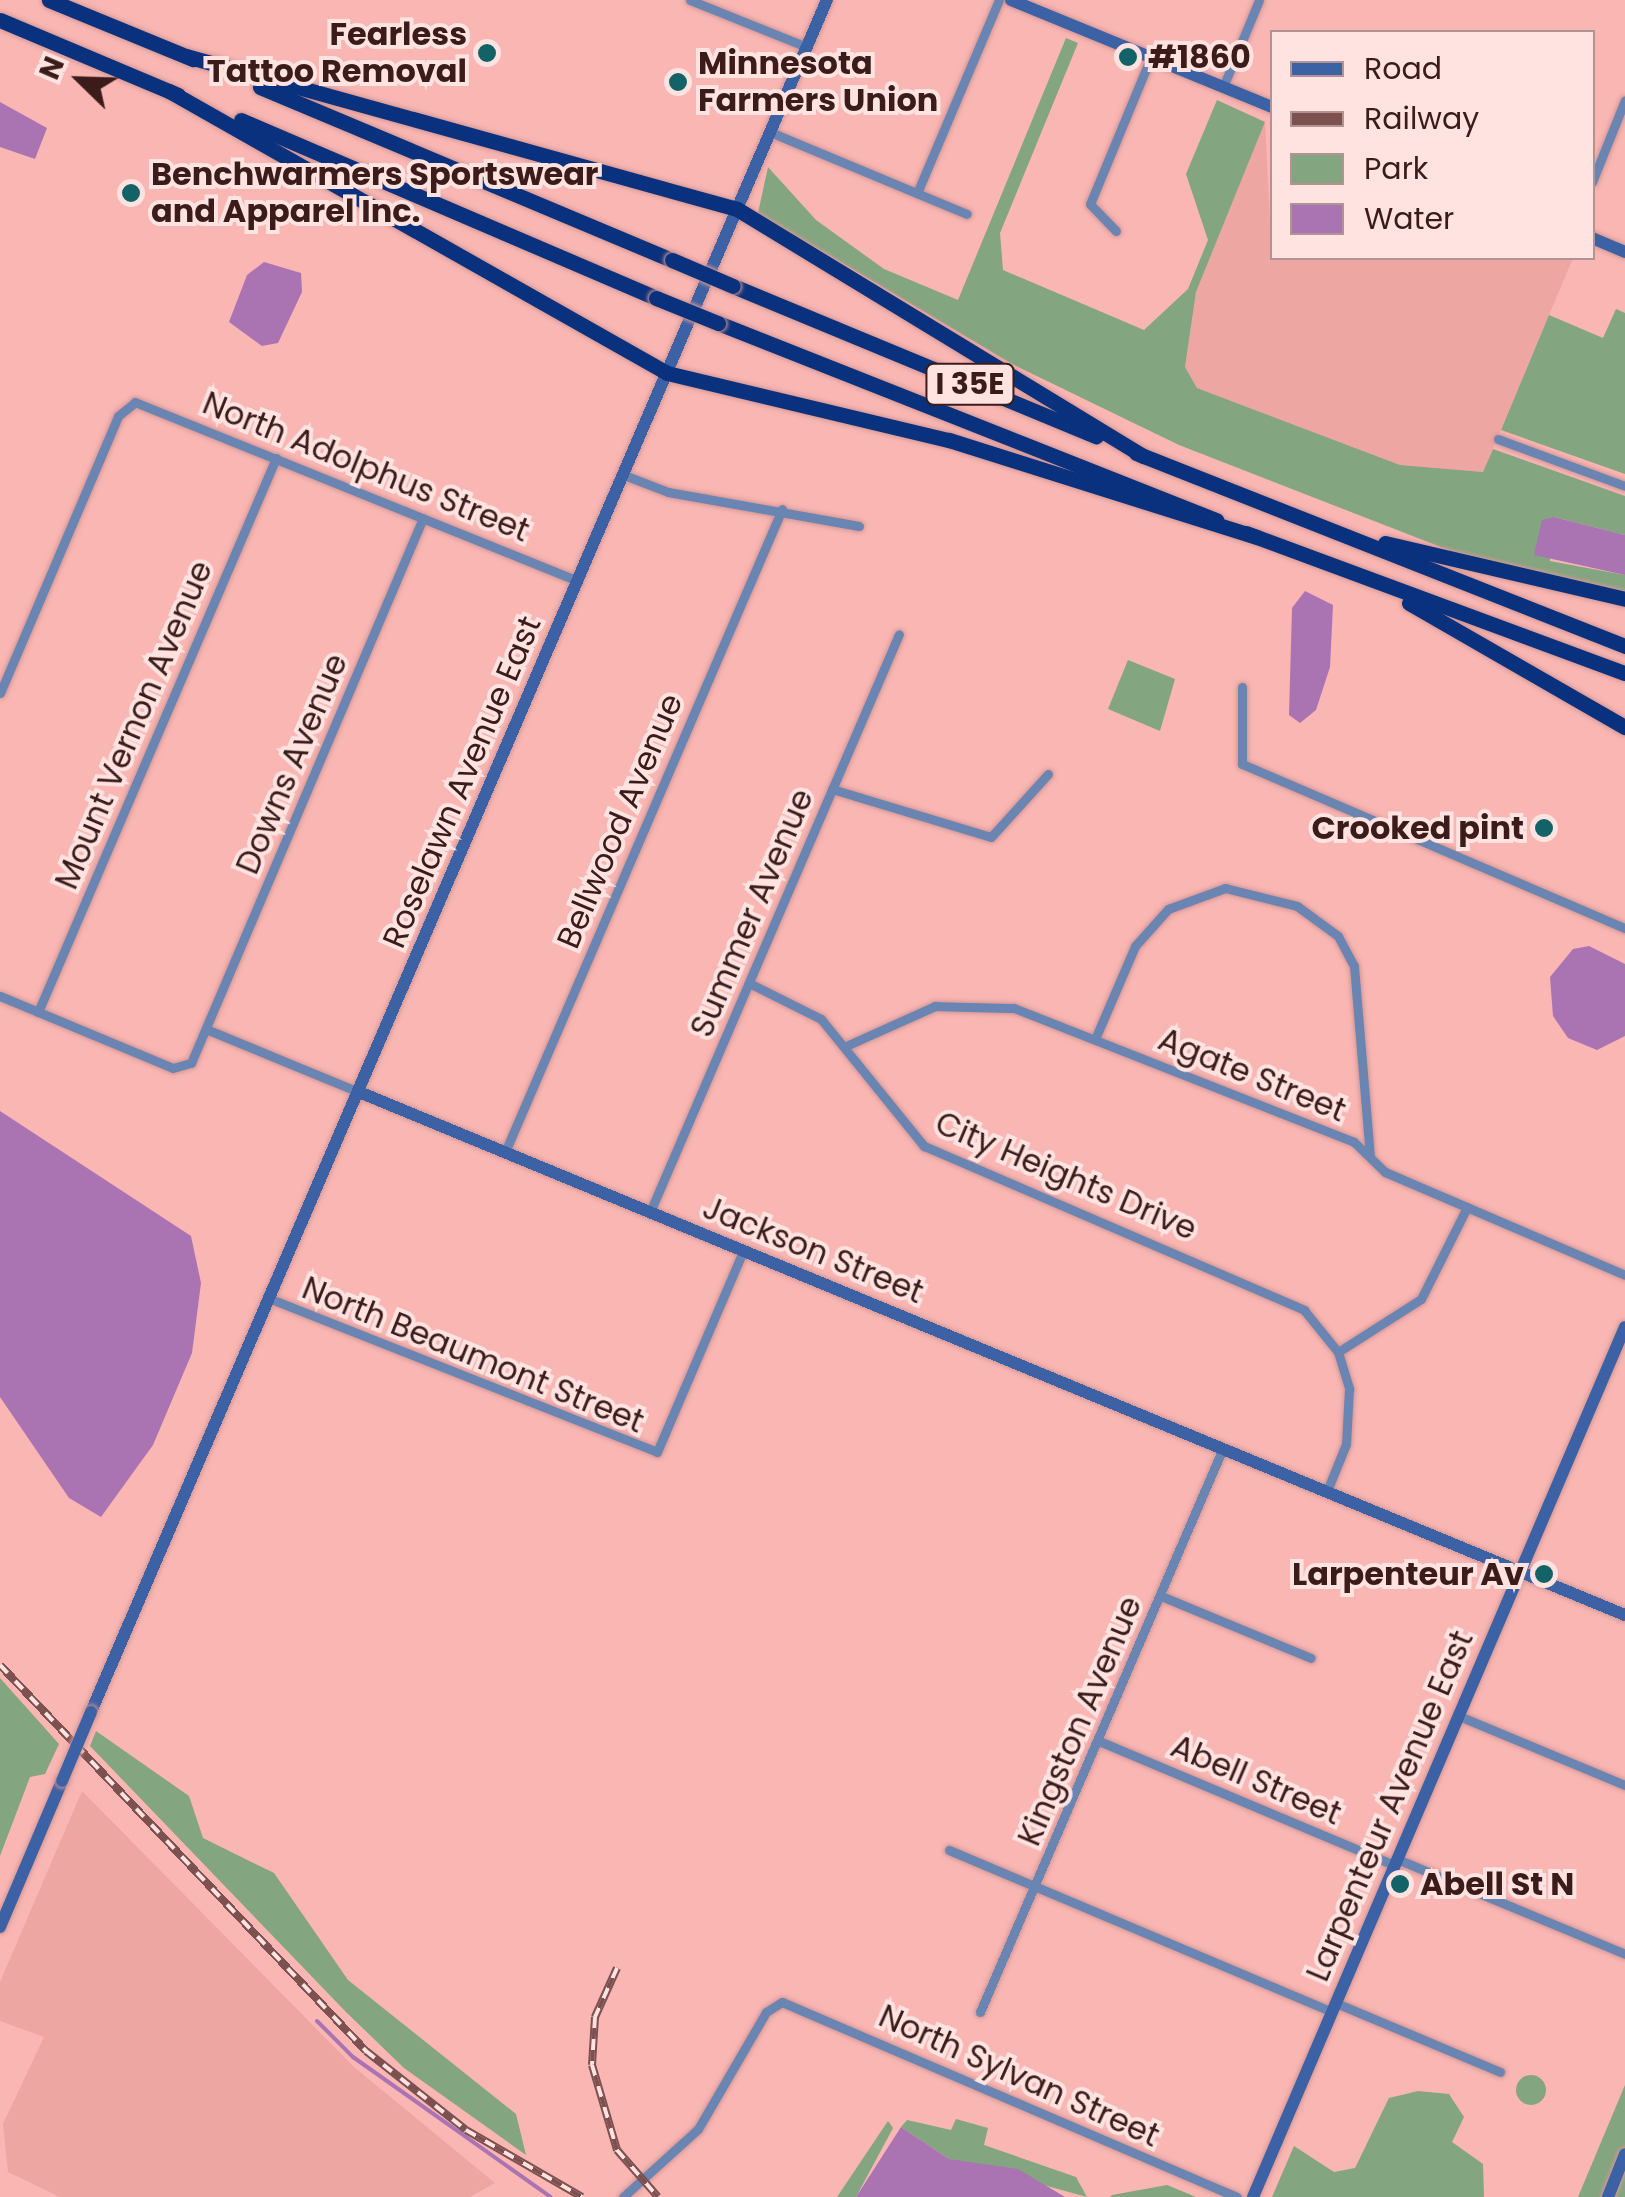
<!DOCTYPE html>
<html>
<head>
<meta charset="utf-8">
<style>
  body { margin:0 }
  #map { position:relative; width:1625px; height:2197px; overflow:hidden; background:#f9b6b3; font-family:Poppins,sans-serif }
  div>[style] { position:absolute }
  .built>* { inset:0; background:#eea6a3 }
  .green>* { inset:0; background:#83a57f }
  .round { border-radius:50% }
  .water>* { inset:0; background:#aa74b3 }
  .stream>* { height:4px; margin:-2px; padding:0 2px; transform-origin:2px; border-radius:2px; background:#aa74b3 }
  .roads { filter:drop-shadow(0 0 2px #d39795) drop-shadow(0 0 2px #d39795) }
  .street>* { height:9px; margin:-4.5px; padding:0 4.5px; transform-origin:4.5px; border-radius:4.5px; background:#6b85b3 }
  .secondary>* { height:12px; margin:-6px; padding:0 6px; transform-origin:6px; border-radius:6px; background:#3d61a5 }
  .highway>* { height:15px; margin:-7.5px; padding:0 7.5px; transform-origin:7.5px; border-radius:7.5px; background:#0a317d }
  .rail>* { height:8px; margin-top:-4px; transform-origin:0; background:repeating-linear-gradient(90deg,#fee3e1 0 11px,#7c514f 0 22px); box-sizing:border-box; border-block:2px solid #7c514f }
  .bridges { filter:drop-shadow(0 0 2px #d39795) drop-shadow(0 0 2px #d39795) }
  .secondary-bridge>* { height:12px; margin:-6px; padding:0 6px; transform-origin:6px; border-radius:6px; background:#3d61a5 }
  .highway-bridge>* { height:15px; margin:-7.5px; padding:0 7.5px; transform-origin:7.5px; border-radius:7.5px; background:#0a317d }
  .dots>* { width:28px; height:28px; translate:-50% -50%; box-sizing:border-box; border:5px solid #fee3e1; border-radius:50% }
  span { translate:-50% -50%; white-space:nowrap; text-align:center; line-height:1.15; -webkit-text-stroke:8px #fee3e1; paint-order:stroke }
  .shield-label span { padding:2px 8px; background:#fee3e1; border:2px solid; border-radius:8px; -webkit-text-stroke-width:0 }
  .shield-label { font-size:30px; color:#3b1c1b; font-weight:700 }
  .poi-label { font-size:32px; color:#3b1c1b; font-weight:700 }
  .right { translate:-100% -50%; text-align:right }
  .left { translate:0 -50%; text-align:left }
  .street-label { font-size:32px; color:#3b1c1b }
  .legend { position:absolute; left:1270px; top:30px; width:325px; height:230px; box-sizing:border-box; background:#fee3e1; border:2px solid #b09392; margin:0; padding:12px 18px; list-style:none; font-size:30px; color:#3b1c1b }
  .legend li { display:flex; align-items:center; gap:20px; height:50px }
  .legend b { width:50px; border:2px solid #b09392 }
  .north { position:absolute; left:30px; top:30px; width:100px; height:100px; -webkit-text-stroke:8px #fee3e1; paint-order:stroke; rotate:293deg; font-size:28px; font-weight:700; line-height:40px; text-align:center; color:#3b1c1b }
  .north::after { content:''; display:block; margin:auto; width:35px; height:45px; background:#3b1c1b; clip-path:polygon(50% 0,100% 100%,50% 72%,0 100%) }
</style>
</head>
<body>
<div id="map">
  <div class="built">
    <i style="clip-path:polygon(1265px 122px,1272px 258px,1573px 258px,1483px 472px,1400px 465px,1197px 388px,1185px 367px,1196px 292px)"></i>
    <i style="clip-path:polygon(82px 1791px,354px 2067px,495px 2183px,470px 2197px,60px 2197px,8px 2172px,3px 2124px,44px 2037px,0 2021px,0 1982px)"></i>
  </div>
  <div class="green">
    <i style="clip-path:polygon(1066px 38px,1078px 43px,1000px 233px,1003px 270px,1144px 330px,1188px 289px,1208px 240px,1186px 174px,1217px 100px,1265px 122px,1196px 292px,1185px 367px,1197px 388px,1400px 465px,1483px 472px,1493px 449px,1625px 496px,1625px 535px,1554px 517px,1550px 561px,1625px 575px,1625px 594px,1469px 558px,1179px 445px,1012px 364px,758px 213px,768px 167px,816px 220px,884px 269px,958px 300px)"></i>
    <i style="clip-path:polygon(1616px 309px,1625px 313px,1625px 474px,1501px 430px,1549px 315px,1603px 338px)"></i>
    <i style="clip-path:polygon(1128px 660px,1175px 679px,1160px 731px,1108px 709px)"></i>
    <i style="clip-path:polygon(0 1678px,59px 1744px,45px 1774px,30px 1777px,0 1856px)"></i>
    <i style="clip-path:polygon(96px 1731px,189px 1796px,203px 1838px,274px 1873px,348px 1980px,516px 2114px,526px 2155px,404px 2068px,346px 2012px,90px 1746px)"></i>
    <i class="round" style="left:1516px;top:2075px;width:30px;height:30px"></i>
    <i style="clip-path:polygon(1625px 2085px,1625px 2197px,1578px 2197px)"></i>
    <i style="clip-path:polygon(1418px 2091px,1449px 2094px,1464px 2117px,1452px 2142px,1483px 2164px,1484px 2197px,1272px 2197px,1294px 2146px,1334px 2172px,1355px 2168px,1389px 2098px)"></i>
    <i style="clip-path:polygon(956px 2119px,988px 2128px,984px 2145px,1076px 2177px,1087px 2197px,949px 2159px,901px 2127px,907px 2120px,951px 2130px)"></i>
    <i style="clip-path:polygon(888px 2121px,893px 2128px,856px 2197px,837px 2197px)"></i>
    <i style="clip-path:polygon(1167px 2185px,1196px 2197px,1110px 2197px,1112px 2195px)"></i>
  </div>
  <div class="water">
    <i style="clip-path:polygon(0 102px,47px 128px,35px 159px,0 147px)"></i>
    <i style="clip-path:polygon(264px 262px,301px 273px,302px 292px,278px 343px,262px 346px,229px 322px,247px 275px)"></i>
    <i style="clip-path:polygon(1554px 517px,1625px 535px,1625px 575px,1534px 555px,1542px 520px)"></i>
    <i style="clip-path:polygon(1305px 591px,1333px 605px,1330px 667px,1316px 710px,1300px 723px,1289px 715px,1292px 608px)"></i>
    <i style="clip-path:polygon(1589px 946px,1625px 964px,1625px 1036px,1597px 1050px,1568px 1038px,1553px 1016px,1550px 977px,1573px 949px)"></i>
    <i style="clip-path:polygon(0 1111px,191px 1236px,201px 1283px,192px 1353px,153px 1445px,101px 1517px,69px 1498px,0 1397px)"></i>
    <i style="clip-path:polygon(901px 2127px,949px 2159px,1018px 2169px,1065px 2197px,856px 2197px)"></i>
  </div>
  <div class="stream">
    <i style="left:317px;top:2021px;width:51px;rotate:45deg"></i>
    <i style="left:353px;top:2057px;width:242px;rotate:35.3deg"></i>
  </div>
  <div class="roads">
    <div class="street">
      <i style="left:690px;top:0;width:126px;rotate:21.9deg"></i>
      <i style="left:1223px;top:87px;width:94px;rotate:-67.5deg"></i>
      <i style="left:770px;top:132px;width:213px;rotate:22.6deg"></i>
      <i style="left:1592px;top:182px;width:88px;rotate:-68.1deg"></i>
      <i style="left:917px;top:193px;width:210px;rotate:-67deg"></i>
      <i style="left:1116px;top:231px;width:37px;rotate:-134deg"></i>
      <i style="left:1090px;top:204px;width:159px;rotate:-67.5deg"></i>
      <i style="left:1498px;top:439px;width:135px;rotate:20.3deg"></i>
      <i style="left:624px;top:475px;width:47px;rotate:21.1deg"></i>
      <i style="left:668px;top:492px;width:194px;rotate:10.1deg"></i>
      <i style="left:1242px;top:687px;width:77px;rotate:90deg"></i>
      <i style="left:1242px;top:764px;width:417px;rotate:23.2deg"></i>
      <i style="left:0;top:693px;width:301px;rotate:-66.9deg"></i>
      <i style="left:118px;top:416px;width:22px;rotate:-39deg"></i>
      <i style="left:135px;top:402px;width:478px;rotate:22deg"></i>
      <i style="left:832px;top:789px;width:166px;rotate:16.8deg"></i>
      <i style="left:991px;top:837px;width:85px;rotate:-47.9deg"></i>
      <i style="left:749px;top:983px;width:80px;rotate:26.6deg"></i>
      <i style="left:821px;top:1019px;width:164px;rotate:51deg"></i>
      <i style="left:924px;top:1146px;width:414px;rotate:23.3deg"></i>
      <i style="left:1304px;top:1310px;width:54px;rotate:51deg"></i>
      <i style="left:1338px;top:1352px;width:39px;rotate:73deg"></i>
      <i style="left:1349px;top:1389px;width:55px;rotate:93.1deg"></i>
      <i style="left:1346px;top:1444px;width:51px;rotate:112deg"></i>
      <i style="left:0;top:996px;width:187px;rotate:22.6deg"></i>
      <i style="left:173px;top:1068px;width:19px;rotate:-16deg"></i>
      <i style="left:191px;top:1063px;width:592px;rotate:-66.94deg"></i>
      <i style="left:38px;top:1012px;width:603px;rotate:-66.75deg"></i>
      <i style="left:206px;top:1029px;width:165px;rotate:22.4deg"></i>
      <i style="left:1095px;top:1039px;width:101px;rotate:-66.7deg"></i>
      <i style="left:1135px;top:946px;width:50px;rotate:-48.3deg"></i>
      <i style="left:1168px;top:909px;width:61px;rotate:-20.2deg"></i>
      <i style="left:1225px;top:888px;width:74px;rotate:14deg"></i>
      <i style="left:1297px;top:906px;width:51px;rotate:36.2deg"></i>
      <i style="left:1338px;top:936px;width:34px;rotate:62deg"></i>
      <i style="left:1354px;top:966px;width:190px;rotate:85.2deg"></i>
      <i style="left:846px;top:1046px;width:98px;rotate:-24.2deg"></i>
      <i style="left:935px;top:1006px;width:79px;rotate:1.5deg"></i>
      <i style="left:1014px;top:1008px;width:365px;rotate:21.5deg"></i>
      <i style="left:1354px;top:1142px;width:43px;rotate:44.1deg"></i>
      <i style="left:1385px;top:1172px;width:261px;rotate:23.2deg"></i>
      <i style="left:505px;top:1152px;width:700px;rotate:-66.69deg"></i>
      <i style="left:650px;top:1212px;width:629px;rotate:-66.69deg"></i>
      <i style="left:271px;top:1299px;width:415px;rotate:21.6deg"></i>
      <i style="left:657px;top:1452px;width:219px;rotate:-66.8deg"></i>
      <i style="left:1338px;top:1352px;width:98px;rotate:-32.6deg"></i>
      <i style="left:1421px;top:1299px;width:103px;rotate:-63.4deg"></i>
      <i style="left:1161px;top:1596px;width:162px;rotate:22.5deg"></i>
      <i style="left:1459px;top:1716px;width:180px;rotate:22.6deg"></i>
      <i style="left:1099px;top:1741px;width:320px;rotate:22.8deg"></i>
      <i style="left:949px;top:1850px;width:416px;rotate:22.9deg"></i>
      <i style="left:1397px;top:1859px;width:247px;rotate:22.6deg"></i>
      <i style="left:1336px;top:2003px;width:178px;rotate:22.8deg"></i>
      <i style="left:980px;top:2012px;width:614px;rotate:-66.69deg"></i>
      <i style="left:623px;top:2197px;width:101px;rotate:-42.2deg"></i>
      <i style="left:698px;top:2129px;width:135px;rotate:-59.8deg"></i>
      <i style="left:766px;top:2012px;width:19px;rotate:-32deg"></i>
      <i style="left:782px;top:2002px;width:495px;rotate:23.2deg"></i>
    </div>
    <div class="secondary">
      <i style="left:1011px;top:0;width:282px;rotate:22.3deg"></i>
      <i style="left:1592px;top:238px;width:36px;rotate:23deg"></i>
      <i style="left:359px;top:1092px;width:1370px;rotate:22.45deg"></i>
      <i style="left:91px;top:1712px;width:1864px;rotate:-66.74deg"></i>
      <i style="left:0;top:1927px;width:159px;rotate:-67deg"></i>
      <i style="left:1253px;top:2197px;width:946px;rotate:-66.85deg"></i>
      <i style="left:1608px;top:2197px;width:46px;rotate:-68.4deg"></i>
    </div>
    <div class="highway">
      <i style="left:49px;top:0;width:156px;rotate:22.3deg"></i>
      <i style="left:0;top:20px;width:193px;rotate:22.8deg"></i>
      <i style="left:186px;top:56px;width:572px;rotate:15.52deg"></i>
      <i style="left:737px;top:209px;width:476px;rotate:31.3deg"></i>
      <i style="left:260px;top:87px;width:447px;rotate:22.8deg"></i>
      <i style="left:169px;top:91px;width:572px;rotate:29.52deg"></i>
      <i style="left:667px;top:373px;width:290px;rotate:13.4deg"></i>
      <i style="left:949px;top:440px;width:322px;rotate:17.5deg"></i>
      <i style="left:241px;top:120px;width:452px;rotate:23.2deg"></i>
      <i style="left:733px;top:286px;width:393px;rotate:22.5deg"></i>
      <i style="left:718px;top:323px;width:536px;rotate:21.58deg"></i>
      <i style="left:1136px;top:453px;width:526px;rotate:21.54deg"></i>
      <i style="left:1246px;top:533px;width:404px;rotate:20.3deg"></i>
      <i style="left:1385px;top:543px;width:246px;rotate:13.1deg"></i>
      <i style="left:1409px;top:603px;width:249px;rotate:29.9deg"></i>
    </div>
  </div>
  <div class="rail">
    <i style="left:0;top:1665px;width:532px;rotate:46.52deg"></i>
    <i style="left:366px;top:2051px;width:127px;rotate:38.3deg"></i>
    <i style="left:466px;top:2130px;width:134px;rotate:30deg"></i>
    <i style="left:617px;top:1968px;width:54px;rotate:114.2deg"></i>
    <i style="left:595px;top:2017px;width:48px;rotate:93.6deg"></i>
    <i style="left:592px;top:2065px;width:89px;rotate:73.6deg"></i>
    <i style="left:617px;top:2150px;width:62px;rotate:48.9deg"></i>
  </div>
  <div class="bridges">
    <div class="secondary-bridge">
      <i style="left:62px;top:1781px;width:75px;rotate:-67.2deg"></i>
    </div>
    <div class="highway-bridge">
      <i style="left:672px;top:260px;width:66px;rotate:23.1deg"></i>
      <i style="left:656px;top:298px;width:67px;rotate:22deg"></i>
    </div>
  </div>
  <div class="dots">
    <i style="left:487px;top:53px;background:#126268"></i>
    <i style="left:1128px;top:57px;background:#126268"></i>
    <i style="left:678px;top:82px;background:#126268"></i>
    <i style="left:131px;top:193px;background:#126268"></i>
    <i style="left:1544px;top:828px;background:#126268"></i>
    <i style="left:1544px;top:1574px;background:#126268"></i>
    <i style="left:1400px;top:1884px;background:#126268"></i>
  </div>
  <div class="shield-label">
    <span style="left:970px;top:384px">I 35E</span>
  </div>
  <div class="poi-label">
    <span class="right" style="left:467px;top:53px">Fearless<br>Tattoo Removal</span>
    <span class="left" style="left:1148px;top:57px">#1860</span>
    <span class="left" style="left:698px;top:82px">Minnesota<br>Farmers Union</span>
    <span class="left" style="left:151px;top:193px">Benchwarmers Sportswear<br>and Apparel Inc.</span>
    <span class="right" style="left:1524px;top:828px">Crooked pint</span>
    <span class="right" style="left:1524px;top:1574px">Larpenteur Av</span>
    <span class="left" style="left:1420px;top:1884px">Abell St N</span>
  </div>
  <div class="street-label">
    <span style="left:366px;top:467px;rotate:22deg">North Adolphus Street</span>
    <span style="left:134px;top:725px;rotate:-67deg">Mount Vernon Avenue</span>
    <span style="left:292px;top:764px;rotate:-67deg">Downs Avenue</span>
    <span style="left:462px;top:782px;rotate:-67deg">Roselawn Avenue East</span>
    <span style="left:620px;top:821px;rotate:-67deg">Bellwood Avenue</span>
    <span style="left:752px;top:913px;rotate:-67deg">Summer Avenue</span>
    <span style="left:1252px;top:1075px;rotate:22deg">Agate Street</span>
    <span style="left:1066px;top:1176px;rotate:23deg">City Heights Drive</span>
    <span style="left:813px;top:1250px;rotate:22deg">Jackson Street</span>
    <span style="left:473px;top:1355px;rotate:22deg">North Beaumont Street</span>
    <span style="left:1080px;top:1721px;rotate:-67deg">Kingston Avenue</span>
    <span style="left:1256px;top:1780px;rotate:23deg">Abell Street</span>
    <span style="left:1390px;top:1806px;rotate:-67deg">Larpenteur Avenue East</span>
    <span style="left:1019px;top:2076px;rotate:24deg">North Sylvan Street</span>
  </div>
  <ul class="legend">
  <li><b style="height:12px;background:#3d61a5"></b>Road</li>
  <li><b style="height:12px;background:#7c514f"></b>Railway</li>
  <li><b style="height:28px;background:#83a57f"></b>Park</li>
  <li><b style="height:28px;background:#aa74b3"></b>Water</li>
  </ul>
  <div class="north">N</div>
</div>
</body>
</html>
